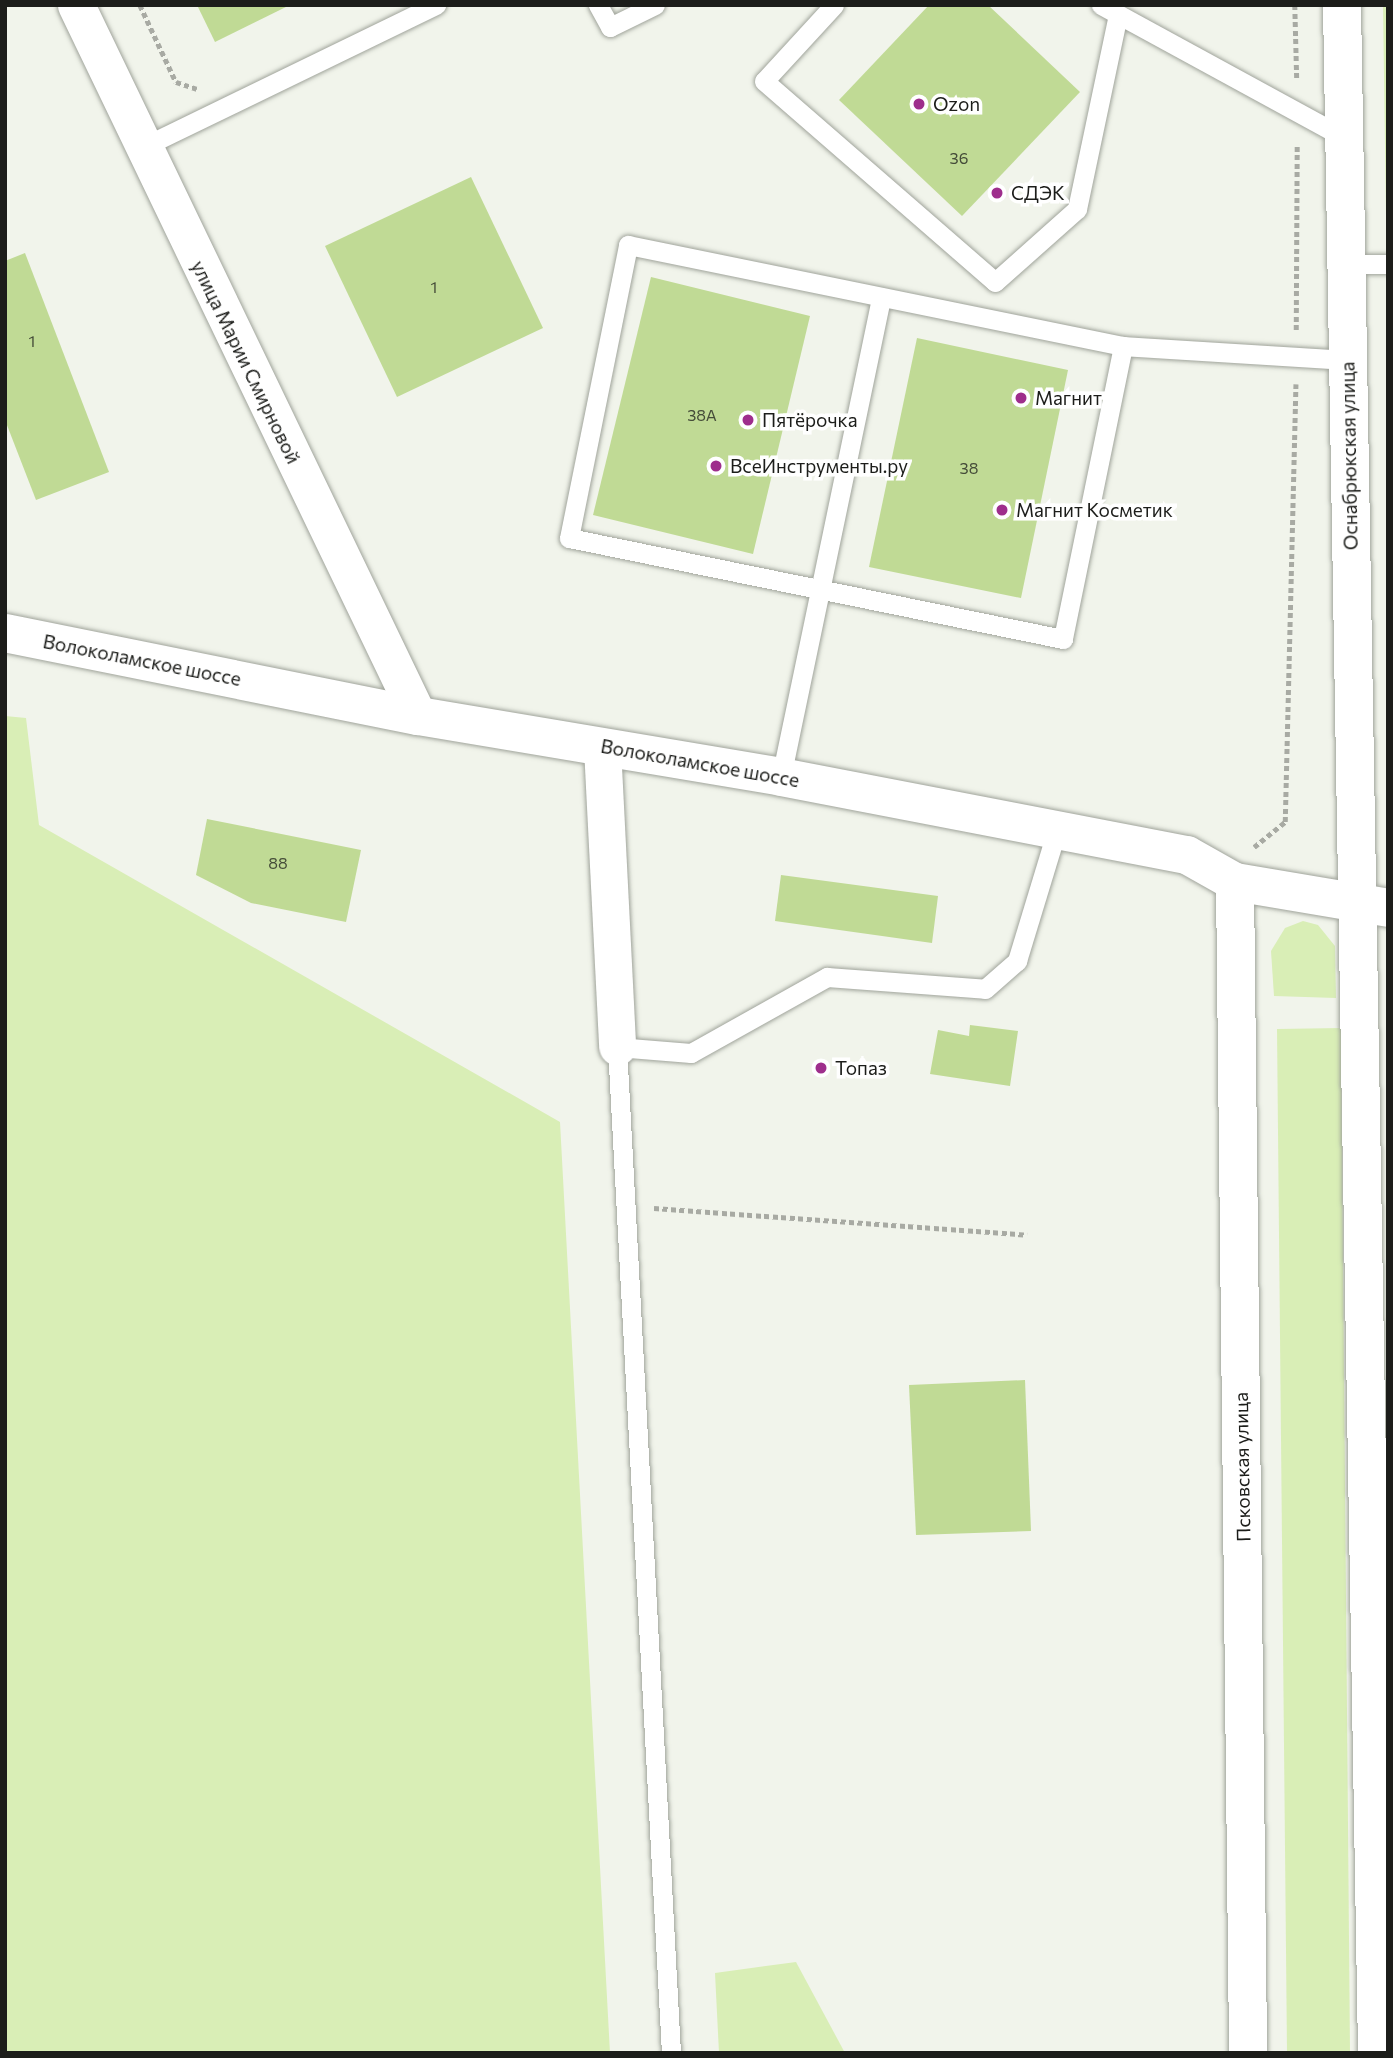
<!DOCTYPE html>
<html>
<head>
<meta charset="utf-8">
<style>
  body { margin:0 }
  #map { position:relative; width:1393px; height:2058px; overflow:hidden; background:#f1f4eb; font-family:Commissioner,sans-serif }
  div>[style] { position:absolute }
  .green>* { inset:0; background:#d9eeb6 }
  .building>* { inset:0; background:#c0da95 }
  .path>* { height:4.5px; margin-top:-2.25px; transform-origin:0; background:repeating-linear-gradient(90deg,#a8aaa3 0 5px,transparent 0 8.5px) }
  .roads { filter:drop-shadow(0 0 2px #a0a49b) drop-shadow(0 0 2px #a0a49b) }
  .lane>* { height:19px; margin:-9.5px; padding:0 9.5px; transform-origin:9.5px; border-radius:9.5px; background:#fff }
  .street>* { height:37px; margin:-18.5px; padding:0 18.5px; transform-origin:18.5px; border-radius:18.5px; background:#fff }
  .secondary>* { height:38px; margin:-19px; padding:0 19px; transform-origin:19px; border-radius:19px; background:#fff }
  .dots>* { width:19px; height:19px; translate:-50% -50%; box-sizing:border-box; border:4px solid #fff; border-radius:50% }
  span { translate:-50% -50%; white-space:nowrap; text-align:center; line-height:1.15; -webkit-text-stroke:7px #fff; paint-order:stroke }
  .number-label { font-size:16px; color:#454c39 }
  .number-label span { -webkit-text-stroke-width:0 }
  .poi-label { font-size:19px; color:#1c1d1a }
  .left { translate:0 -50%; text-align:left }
  .street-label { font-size:19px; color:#1c1d1a }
  .frame { position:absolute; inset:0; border:7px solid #1c1d1a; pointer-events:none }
</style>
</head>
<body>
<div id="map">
  <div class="green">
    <i style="clip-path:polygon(1383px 5px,1388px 5px,1388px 220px,1386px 217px)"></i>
    <i style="clip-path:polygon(5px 716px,26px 718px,39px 825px,560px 1122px,610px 2053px,5px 2053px)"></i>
    <i style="clip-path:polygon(1303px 921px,1318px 925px,1335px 946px,1336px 998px,1274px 996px,1271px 951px,1285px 928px)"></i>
    <i style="clip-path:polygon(1341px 1028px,1350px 2053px,1287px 2053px,1277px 1029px)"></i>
    <i style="clip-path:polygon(796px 1962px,845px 2053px,719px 2053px,715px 1973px)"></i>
  </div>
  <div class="building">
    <i style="clip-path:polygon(197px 5px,290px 5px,215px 42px)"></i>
    <i style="clip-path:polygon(929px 5px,988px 5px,1080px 92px,962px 216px,839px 100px)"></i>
    <i style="clip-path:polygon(471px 177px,543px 328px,397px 397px,325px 246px)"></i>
    <i style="clip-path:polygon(25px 253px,109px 472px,36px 500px,5px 420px,5px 261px)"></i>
    <i style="clip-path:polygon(651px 277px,810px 316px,753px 554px,593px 515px)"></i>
    <i style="clip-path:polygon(917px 338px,1068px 370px,1021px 598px,869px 567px)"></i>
    <i style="clip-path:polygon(207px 819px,361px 850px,346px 922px,251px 903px,196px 875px)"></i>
    <i style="clip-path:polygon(781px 875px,938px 896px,932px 943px,775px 921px)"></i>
    <i style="clip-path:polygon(970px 1025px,1018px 1031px,1010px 1086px,930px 1074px,938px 1030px,969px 1036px)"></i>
    <i style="clip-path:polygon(1025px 1380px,1031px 1531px,916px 1535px,909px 1385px)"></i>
  </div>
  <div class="path">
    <i style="left:140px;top:5px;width:85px;rotate:64.9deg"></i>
    <i style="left:176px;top:82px;width:22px;rotate:18deg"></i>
    <i style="left:1295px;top:5px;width:76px;rotate:88.5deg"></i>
    <i style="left:1296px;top:330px;width:187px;rotate:-89.7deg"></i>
    <i style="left:1254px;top:847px;width:40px;rotate:-39deg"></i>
    <i style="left:1285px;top:822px;width:438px;rotate:-88.6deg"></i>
    <i style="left:654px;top:1208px;width:374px;rotate:4.1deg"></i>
  </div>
  <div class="roads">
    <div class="lane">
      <i style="left:598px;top:5px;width:25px;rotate:61deg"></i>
      <i style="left:610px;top:27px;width:50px;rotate:-26.1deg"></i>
      <i style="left:834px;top:5px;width:103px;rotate:132.6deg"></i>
      <i style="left:764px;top:81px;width:306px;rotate:41deg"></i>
      <i style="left:995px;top:282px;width:110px;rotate:-41.7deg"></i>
      <i style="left:1077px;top:209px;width:198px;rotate:-78.1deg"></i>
      <i style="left:1101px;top:5px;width:276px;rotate:28.6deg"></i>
      <i style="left:143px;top:147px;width:326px;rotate:-25.9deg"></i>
      <i style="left:628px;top:245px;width:505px;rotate:11.53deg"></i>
      <i style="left:1123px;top:346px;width:299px;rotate:101.6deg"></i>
      <i style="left:1063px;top:639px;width:504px;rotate:-168.44deg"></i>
      <i style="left:569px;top:538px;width:299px;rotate:-78.6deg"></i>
      <i style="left:1344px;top:264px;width:44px"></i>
      <i style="left:1123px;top:346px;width:223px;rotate:3.6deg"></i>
      <i style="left:781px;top:777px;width:490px;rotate:-78.2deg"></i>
      <i style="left:671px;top:2053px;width:1007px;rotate:-93.07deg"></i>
      <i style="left:617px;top:1047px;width:74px;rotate:4.6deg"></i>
      <i style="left:691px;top:1053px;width:156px;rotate:-29.2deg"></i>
      <i style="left:827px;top:977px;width:158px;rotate:4.3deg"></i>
      <i style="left:985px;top:989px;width:43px;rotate:-41.2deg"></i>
      <i style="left:1017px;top:961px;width:138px;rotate:-73.1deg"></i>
    </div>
    <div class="street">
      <i style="left:76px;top:5px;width:789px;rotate:64.31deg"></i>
      <i style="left:602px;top:747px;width:300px;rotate:87.1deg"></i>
    </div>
    <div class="secondary">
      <i style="left:1342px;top:5px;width:2048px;rotate:89.02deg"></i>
      <i style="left:5px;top:633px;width:421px;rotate:11.4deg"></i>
      <i style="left:418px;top:716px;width:368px;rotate:9.5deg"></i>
      <i style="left:781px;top:777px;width:413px;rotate:10.9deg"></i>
      <i style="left:1187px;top:855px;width:55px;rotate:29.4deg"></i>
      <i style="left:1235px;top:882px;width:155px;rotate:9.6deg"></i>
      <i style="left:1235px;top:882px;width:1171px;rotate:89.36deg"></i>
    </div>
  </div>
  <div class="dots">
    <i style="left:919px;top:104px;background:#9e2e8c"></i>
    <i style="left:997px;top:193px;background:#9e2e8c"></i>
    <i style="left:1021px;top:398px;background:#9e2e8c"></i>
    <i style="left:748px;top:420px;background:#9e2e8c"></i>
    <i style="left:716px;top:466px;background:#9e2e8c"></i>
    <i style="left:1002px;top:510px;background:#9e2e8c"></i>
    <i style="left:821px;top:1068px;background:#9e2e8c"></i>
  </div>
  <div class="number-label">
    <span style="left:959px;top:158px">36</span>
    <span style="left:434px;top:287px">1</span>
    <span style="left:32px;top:341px">1</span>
    <span style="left:702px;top:415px">38А</span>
    <span style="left:969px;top:468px">38</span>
    <span style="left:278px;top:863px">88</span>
  </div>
  <div class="poi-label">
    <span class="left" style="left:933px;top:104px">Ozon</span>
    <span class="left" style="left:1011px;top:193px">СДЭК</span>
    <span class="left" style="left:1035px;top:398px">Магнит</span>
    <span class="left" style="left:762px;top:420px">Пятёрочка</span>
    <span class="left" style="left:730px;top:466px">ВсеИнструменты.ру</span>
    <span class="left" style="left:1016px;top:510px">Магнит Косметик</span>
    <span class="left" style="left:835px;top:1068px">Топаз</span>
  </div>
  <div class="street-label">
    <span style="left:246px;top:362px;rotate:64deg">улица Марии Смирновой</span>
    <span style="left:1349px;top:456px;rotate:-91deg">Оснабрюкская улица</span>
    <span style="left:142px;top:660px;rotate:11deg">Волоколамское шоссе</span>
    <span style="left:700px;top:763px;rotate:10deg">Волоколамское шоссе</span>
    <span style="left:1242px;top:1467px;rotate:-91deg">Псковская улица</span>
  </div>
  <div class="frame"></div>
</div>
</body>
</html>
